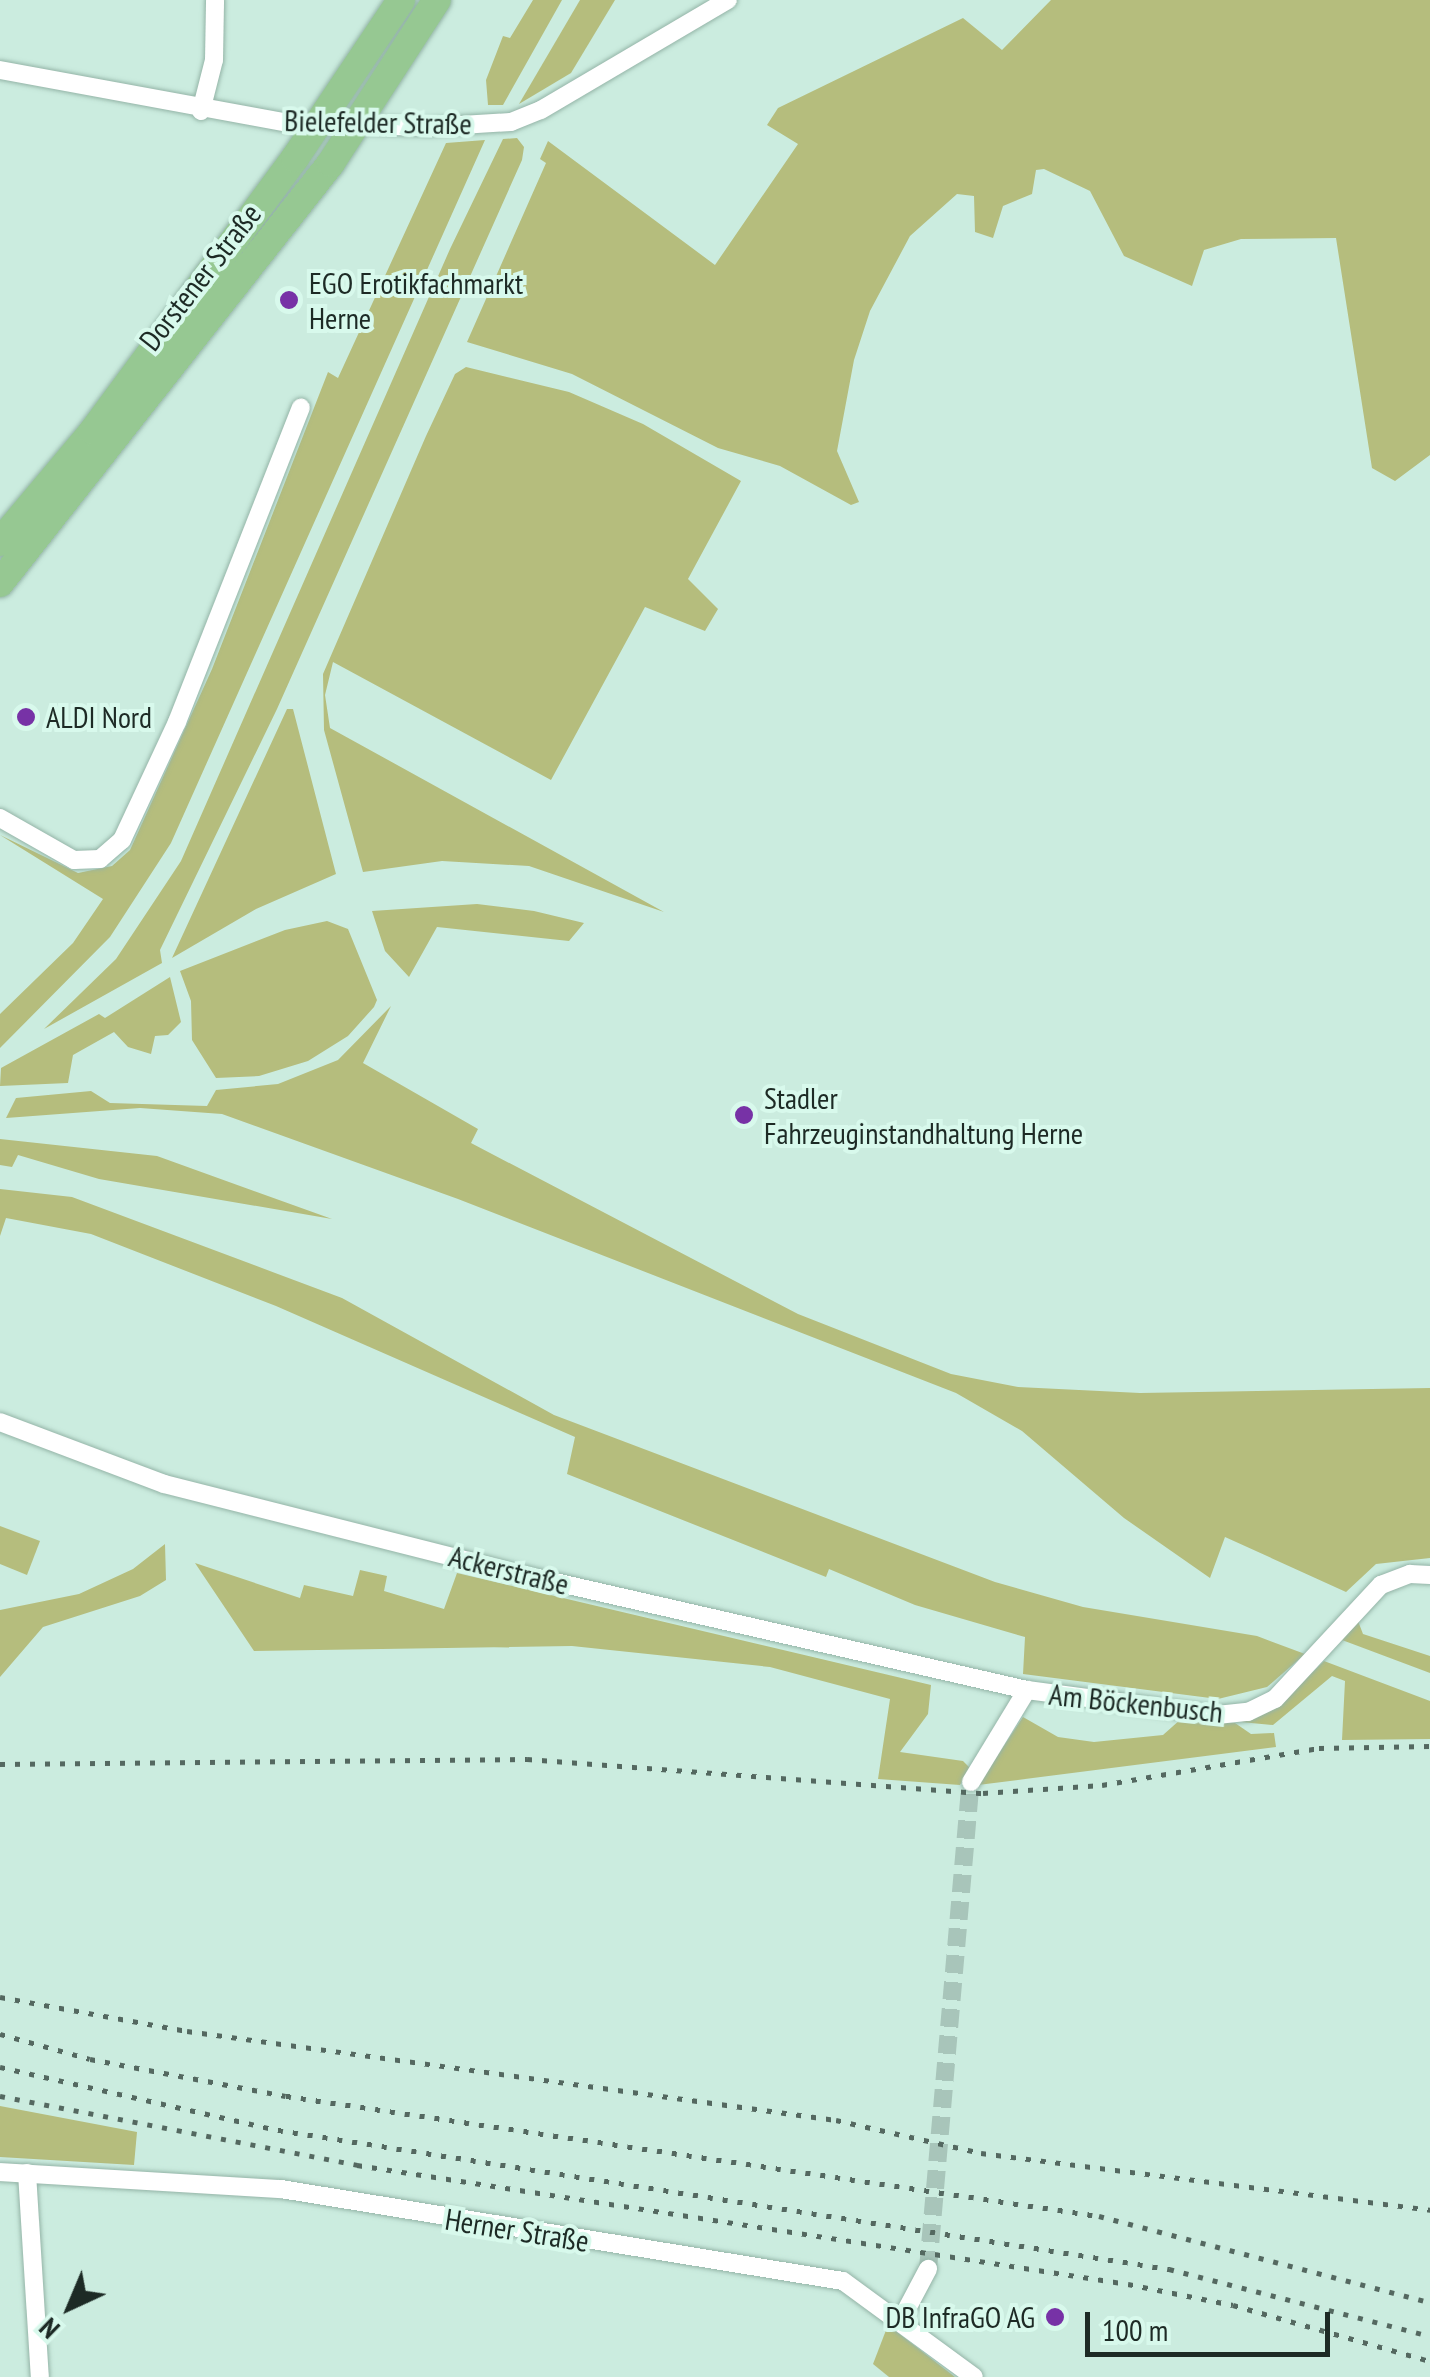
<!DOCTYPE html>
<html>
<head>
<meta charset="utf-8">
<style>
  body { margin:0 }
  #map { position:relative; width:1430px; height:2377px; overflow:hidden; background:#cbecdf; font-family:"PT Sans Narrow",sans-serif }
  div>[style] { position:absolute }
  .green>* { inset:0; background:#b5bd7d }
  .street-tunnel>* { height:18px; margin-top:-9px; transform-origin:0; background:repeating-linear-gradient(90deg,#a8c5ba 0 18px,transparent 0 27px) }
  .roads { filter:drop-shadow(0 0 2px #94b4a7) drop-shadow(0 0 2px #94b4a7) }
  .street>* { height:18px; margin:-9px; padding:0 9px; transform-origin:9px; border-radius:9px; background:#fff }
  .primary>* { height:28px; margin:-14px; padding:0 14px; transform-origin:14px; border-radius:14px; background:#96c892 }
  .rail>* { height:5px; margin-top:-2.5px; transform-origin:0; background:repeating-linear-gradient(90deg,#546860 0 5px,transparent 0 15px) }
  .dots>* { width:28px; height:28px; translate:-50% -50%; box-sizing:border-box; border:5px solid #d8f9ec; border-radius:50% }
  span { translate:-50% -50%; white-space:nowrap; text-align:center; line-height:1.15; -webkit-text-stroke:8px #d8f9ec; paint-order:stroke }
  .street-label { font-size:30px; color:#1d2a25 }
  .poi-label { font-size:30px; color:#1d2a25 }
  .left { translate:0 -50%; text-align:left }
  .right { translate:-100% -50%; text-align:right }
  .north { position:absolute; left:20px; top:2257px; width:100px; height:100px; -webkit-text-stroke:8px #d8f9ec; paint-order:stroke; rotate:224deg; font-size:28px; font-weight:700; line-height:40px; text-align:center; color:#1d2a25 }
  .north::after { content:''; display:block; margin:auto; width:35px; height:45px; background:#1d2a25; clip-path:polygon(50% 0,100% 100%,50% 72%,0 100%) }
  .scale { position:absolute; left:1085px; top:2312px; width:245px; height:45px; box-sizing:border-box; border:5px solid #1d2a25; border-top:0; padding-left:12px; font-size:30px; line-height:35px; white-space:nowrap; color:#1d2a25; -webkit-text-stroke:8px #d8f9ec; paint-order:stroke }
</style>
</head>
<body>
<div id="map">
  <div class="green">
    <i style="clip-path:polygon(533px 0,562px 0,503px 105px,488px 105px,486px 80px,503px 36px,510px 38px)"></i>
    <i style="clip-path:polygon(580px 0,615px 0,571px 73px,519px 104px)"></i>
    <i style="clip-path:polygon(1051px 0,1430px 0,1430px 455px,1395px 481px,1372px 468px,1336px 238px,1241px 239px,1204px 250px,1192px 286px,1124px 256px,1090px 191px,1044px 169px,1036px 170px,1032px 194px,1003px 206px,993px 238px,975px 232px,974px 196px,957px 194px,910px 236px,870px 311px,854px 360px,837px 451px,859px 502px,851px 505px,780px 466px,718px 448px,572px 374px,467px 342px,546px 163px,540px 159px,548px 141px,715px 265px,798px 144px,767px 125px,778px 108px,963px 18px,1002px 50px)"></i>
    <i style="clip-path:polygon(517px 138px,524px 147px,522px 160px,277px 709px,160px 950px,162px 963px,44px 1029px,116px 959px,181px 861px,450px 249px,503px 139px)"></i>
    <i style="clip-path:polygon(485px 140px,171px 843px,110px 937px,0 1048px,0 1014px,73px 943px,103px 899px,0 835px,78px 873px,112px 866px,130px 850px,212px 669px,328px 372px,338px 378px,446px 143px)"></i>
    <i style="clip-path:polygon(466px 367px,569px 392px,643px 424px,741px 481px,688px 579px,718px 609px,705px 631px,645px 607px,551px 780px,333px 662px,325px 695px,330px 728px,664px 912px,529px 866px,442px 861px,363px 872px,324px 730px,323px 674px,426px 436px,455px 374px)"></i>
    <i style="clip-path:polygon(287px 709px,293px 709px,336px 874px,256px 909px,172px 958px)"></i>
    <i style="clip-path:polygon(477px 904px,534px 911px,584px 923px,569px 941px,437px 927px,409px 977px,385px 951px,372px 911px)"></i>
    <i style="clip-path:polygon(327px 921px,348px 929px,377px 1000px,374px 1007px,348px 1036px,308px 1061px,259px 1076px,216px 1078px,192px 1040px,191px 1001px,180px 971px,285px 930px)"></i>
    <i style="clip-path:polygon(170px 977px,181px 1022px,168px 1035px,155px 1036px,151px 1054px,128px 1047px,114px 1032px,73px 1055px,68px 1083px,0 1086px,1px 1068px,99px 1014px,105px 1018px)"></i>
    <i style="clip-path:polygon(391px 1006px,363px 1063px,478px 1129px,471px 1143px,798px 1314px,951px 1374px,1018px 1387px,1140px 1393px,1430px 1388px,1430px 1558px,1376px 1564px,1346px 1592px,1225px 1537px,1210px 1578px,1124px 1518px,1022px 1431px,956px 1393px,458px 1199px,222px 1114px,140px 1108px,6px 1118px,16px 1098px,91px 1091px,110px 1103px,207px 1106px,216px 1090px,278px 1084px,338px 1060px)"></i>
    <i style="clip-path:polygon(0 1139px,157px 1156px,332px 1219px,99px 1179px,18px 1155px,12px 1167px,0 1165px)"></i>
    <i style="clip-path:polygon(0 1189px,72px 1197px,342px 1298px,554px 1415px,995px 1582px,1083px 1607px,1257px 1636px,1305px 1654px,1267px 1687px,1218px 1699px,1023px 1674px,1025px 1637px,915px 1605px,829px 1569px,826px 1577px,567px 1474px,575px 1437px,276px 1306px,91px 1234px,6px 1218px,0 1236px)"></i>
    <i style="clip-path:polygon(0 1526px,40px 1541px,27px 1575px,0 1564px)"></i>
    <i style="clip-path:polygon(165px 1544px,166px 1580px,140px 1596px,43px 1627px,0 1677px,0 1610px,79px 1594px,133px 1569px)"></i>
    <i style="clip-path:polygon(195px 1563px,300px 1598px,304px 1585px,353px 1596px,360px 1570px,387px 1576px,384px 1591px,444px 1609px,457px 1573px,931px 1685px,928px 1714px,900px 1752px,963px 1761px,970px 1768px,960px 1785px,878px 1779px,890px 1699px,770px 1667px,572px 1646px,254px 1651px)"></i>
    <i style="clip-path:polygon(1358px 1621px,1363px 1634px,1430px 1656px,1430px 1673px,1342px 1640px)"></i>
    <i style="clip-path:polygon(1324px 1661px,1430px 1701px,1430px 1739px,1342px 1740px,1345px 1681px,1332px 1676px,1273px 1725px,1241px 1722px,1280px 1704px)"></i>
    <i style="clip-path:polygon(1023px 1717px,1058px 1737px,1094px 1742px,1163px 1735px,1181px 1719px,1235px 1723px,1251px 1734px,1274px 1733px,1276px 1747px,978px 1785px)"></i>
    <i style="clip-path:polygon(0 2106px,137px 2132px,134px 2165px,0 2157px)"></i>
    <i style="clip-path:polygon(888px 2325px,955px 2377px,889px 2377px,873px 2364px)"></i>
  </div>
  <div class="street-tunnel">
    <i style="left:928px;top:2269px;width:489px;rotate:-85deg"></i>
  </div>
  <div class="roads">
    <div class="street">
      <i style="left:0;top:70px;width:294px;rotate:10.4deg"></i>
      <i style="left:289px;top:123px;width:140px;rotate:1.6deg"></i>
      <i style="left:429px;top:127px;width:82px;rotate:-3.5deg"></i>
      <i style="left:511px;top:122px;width:32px;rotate:-22deg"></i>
      <i style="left:541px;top:110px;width:217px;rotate:-30.5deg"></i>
      <i style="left:201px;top:111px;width:53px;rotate:-75.7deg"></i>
      <i style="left:214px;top:60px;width:60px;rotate:-89deg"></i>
      <i style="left:0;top:818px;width:85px;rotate:29.6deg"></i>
      <i style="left:74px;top:860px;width:26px;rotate:-2deg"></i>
      <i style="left:100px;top:859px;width:29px;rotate:-41deg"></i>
      <i style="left:122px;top:840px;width:130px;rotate:-65deg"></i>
      <i style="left:177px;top:722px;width:338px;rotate:-68.5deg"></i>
      <i style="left:0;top:1422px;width:175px;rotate:20.7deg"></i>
      <i style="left:164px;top:1484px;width:354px;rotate:14.2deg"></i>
      <i style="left:507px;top:1571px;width:533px;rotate:12.89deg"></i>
      <i style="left:1027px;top:1690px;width:192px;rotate:7.5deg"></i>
      <i style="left:1217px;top:1715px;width:31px;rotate:-6deg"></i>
      <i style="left:1248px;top:1712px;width:30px;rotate:-26deg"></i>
      <i style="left:1275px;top:1699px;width:156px;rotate:-47.1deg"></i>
      <i style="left:1381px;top:1585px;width:31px;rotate:-21deg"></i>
      <i style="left:1410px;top:1574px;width:20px;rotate:3deg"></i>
      <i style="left:971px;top:1782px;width:108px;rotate:-58.7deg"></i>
      <i style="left:0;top:2172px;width:282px;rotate:3.5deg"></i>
      <i style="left:281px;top:2189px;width:569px;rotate:9.3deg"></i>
      <i style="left:843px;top:2281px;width:162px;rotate:36.2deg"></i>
      <i style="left:27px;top:2173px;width:204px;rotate:86.4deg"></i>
      <i style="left:901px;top:2320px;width:58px;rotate:-62.1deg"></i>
    </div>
    <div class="primary">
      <i style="left:0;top:542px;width:145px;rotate:-50deg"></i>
      <i style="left:93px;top:431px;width:340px;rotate:-53.5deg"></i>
      <i style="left:295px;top:158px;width:190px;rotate:-56.1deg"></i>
      <i style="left:0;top:583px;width:535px;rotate:-51.76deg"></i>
      <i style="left:331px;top:163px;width:194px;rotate:-57deg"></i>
    </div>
  </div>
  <div class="rail">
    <i style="left:0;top:1764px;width:527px;rotate:-0.54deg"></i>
    <i style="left:527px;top:1759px;width:457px;rotate:4.3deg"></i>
    <i style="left:983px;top:1793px;width:119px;rotate:-3.8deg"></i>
    <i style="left:1102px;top:1785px;width:220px;rotate:-9.7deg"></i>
    <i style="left:1319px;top:1748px;width:111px;rotate:-1deg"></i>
    <i style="left:0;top:1997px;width:190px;rotate:10.3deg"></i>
    <i style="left:187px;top:2031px;width:655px;rotate:7.81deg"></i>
    <i style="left:836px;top:2120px;width:149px;rotate:12.8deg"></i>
    <i style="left:981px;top:2153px;width:453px;rotate:7.2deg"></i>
    <i style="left:0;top:2034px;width:93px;rotate:15.5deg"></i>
    <i style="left:90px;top:2059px;width:199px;rotate:10.7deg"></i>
    <i style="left:286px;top:2096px;width:822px;rotate:8.4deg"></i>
    <i style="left:1099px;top:2216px;width:342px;rotate:14.6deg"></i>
    <i style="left:0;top:2067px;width:285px;rotate:12.8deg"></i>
    <i style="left:278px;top:2130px;width:902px;rotate:8.87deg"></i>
    <i style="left:1169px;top:2269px;width:269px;rotate:14.4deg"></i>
    <i style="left:0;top:2096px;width:364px;rotate:10.9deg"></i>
    <i style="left:357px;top:2165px;width:780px;rotate:8.77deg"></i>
    <i style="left:1128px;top:2284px;width:107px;rotate:11.3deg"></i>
    <i style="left:1233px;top:2305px;width:205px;rotate:15.9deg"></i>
  </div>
  <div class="dots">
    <i style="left:289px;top:300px;background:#7732a6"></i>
    <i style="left:26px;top:717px;background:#7732a6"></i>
    <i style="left:744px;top:1115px;background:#7732a6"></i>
    <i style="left:1055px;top:2317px;background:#7732a6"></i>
  </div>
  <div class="street-label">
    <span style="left:378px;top:122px;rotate:1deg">Bielefelder Straße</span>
    <span style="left:200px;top:277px;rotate:-52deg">Dorstener Straße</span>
    <span style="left:509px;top:1570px;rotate:14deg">Ackerstraße</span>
    <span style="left:1136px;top:1703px;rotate:6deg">Am Böckenbusch</span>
    <span style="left:517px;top:2230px;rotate:9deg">Herner Straße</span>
  </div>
  <div class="poi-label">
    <span class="left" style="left:309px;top:300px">EGO Erotikfachmarkt<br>Herne</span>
    <span class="left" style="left:46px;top:717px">ALDI Nord</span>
    <span class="left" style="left:764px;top:1115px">Stadler<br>Fahrzeuginstandhaltung Herne</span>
    <span class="right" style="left:1035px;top:2317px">DB InfraGO AG</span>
  </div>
  <div class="north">N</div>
  <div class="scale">100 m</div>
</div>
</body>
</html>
